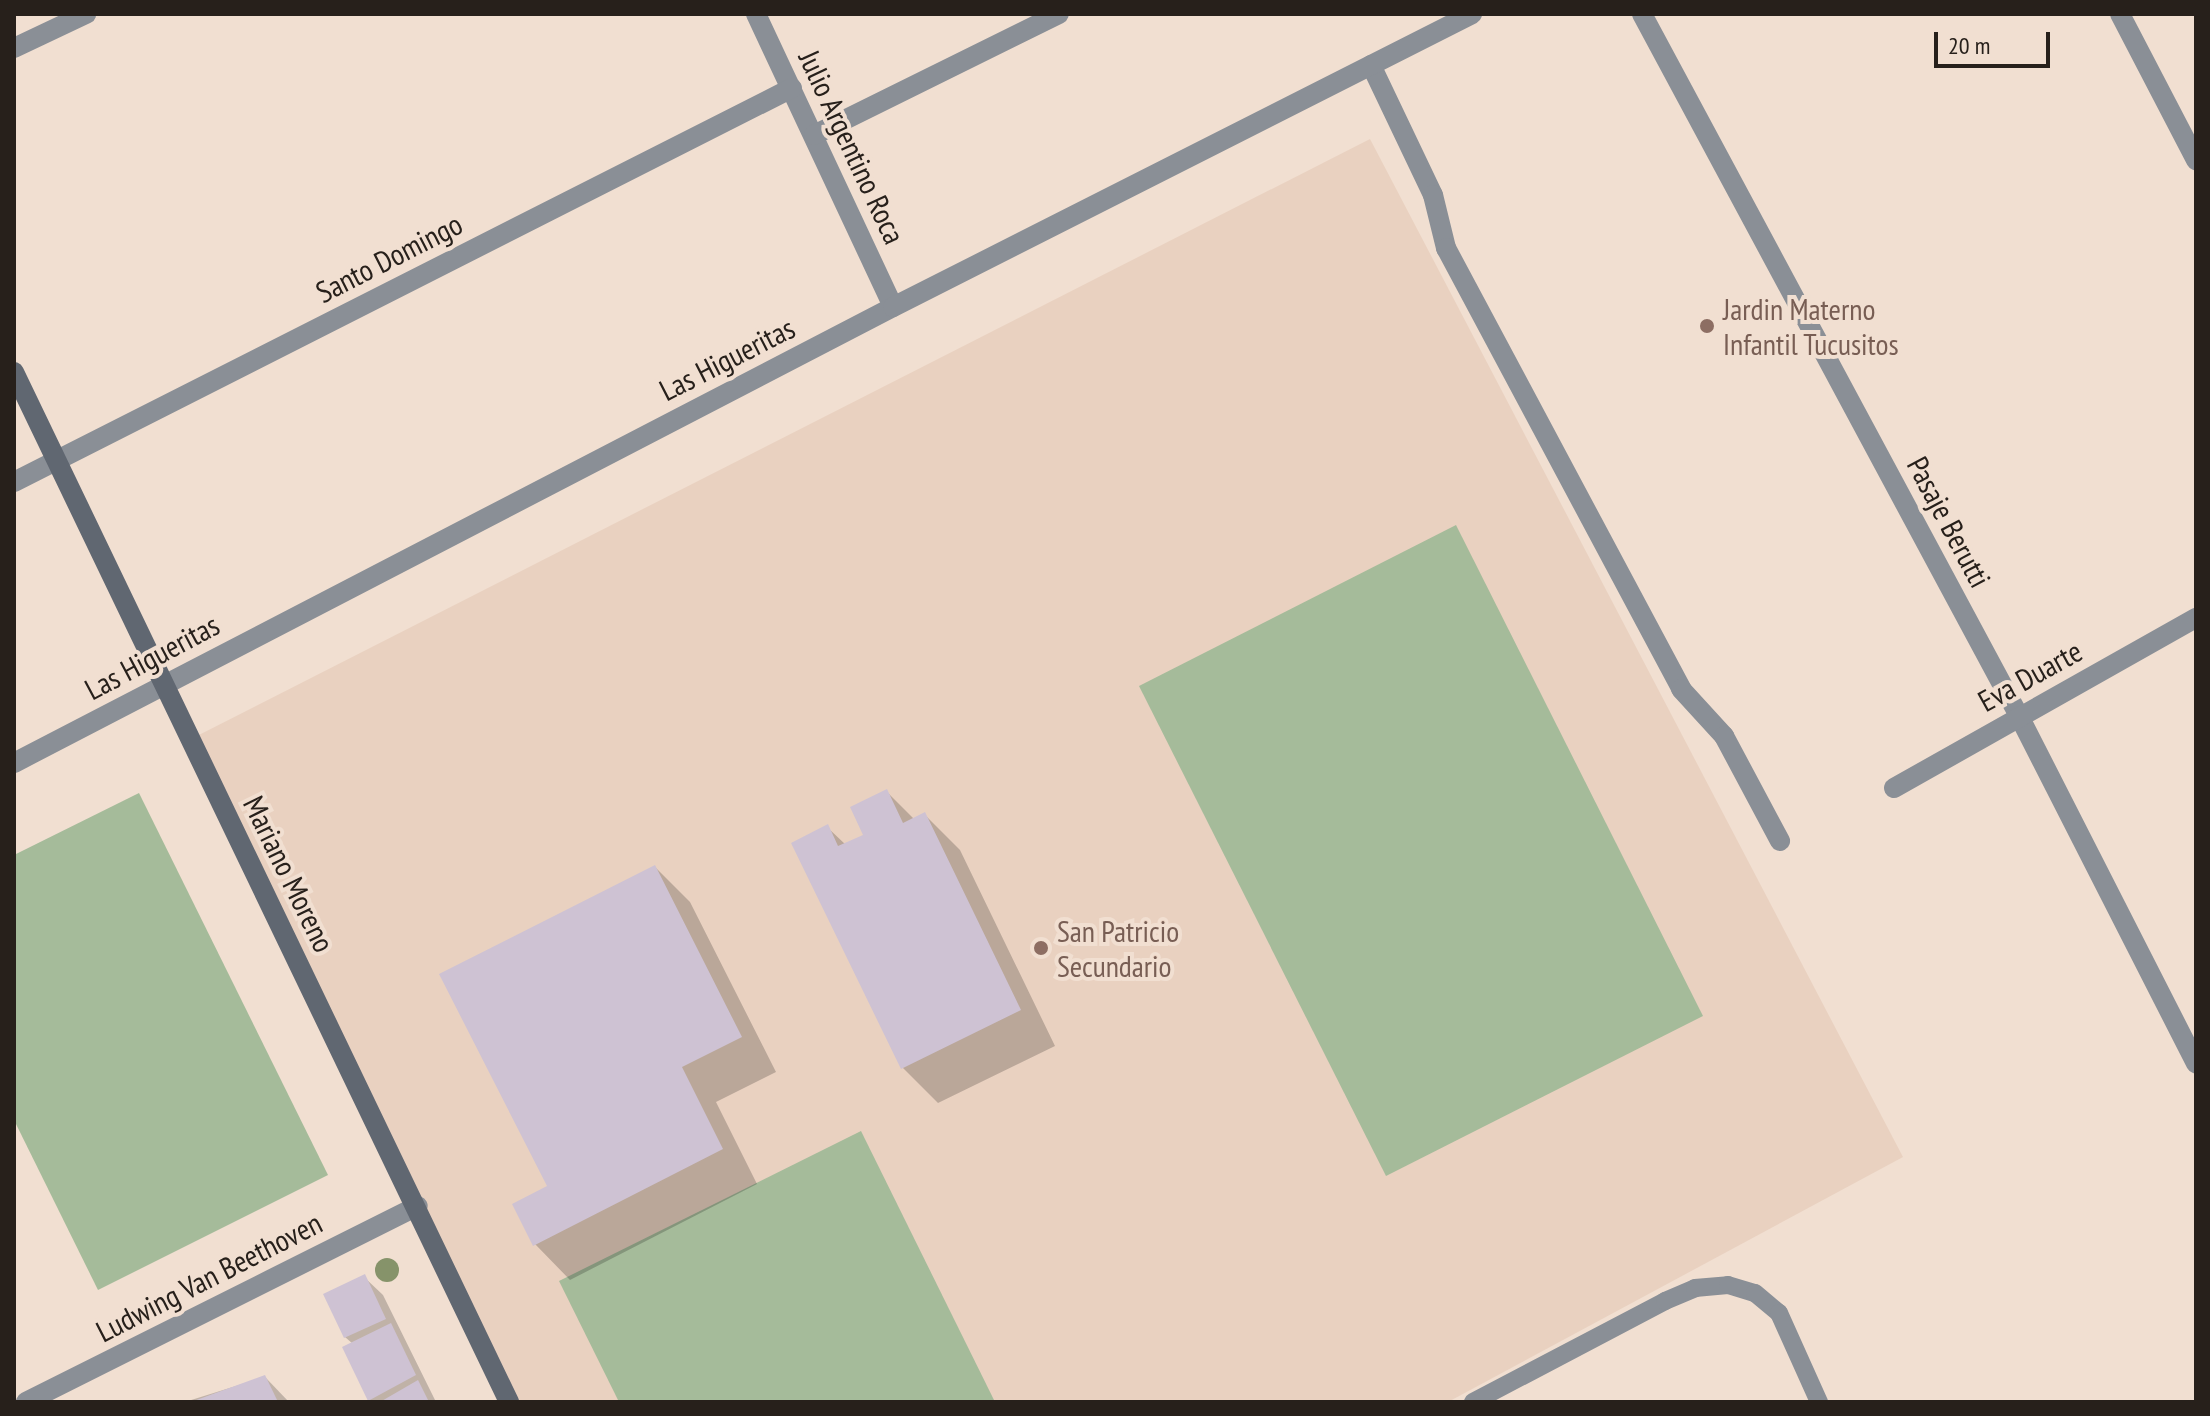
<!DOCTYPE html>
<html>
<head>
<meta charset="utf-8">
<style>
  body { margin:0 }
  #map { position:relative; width:2210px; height:1416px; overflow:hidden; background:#f1dfd1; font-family:"PT Sans Narrow",sans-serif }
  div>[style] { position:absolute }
  .built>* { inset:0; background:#e9d1c0 }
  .green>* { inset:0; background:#a5bb9a }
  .shadow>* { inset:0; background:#0003 }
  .building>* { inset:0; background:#cec2d3 }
  .lane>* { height:18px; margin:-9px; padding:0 9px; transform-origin:9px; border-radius:9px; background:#8a8f96 }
  .street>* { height:20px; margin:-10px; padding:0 10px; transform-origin:10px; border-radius:10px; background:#8a8f96 }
  .secondary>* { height:20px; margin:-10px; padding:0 10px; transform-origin:10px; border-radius:10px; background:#606771 }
  .trees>* { width:24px; height:24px; margin:-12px; border-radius:50%; background:#86936a }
  .dots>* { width:22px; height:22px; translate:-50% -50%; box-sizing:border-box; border:4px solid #f1dfd1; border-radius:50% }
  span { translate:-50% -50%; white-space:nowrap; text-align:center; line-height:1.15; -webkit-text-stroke:8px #f1dfd1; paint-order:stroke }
  .street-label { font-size:30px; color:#27201b }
  .education-label { font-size:30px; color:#785e54 }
  .left { translate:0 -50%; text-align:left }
  .frame { position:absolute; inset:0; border:16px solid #27201b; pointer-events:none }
  .scale { position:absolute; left:1934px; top:32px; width:116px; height:36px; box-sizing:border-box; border:4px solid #27201b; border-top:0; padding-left:10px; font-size:24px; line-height:28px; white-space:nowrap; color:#27201b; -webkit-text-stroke:6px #f1dfd1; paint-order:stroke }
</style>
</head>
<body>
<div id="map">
  <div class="built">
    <i style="clip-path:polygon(1370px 139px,1903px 1157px,1448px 1402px,506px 1402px,189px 740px)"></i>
  </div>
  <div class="green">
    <i style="clip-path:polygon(1456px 525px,1703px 1016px,1386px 1176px,1139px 686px)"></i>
    <i style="clip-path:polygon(139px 793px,328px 1175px,98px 1290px,14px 1120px,14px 855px)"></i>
    <i style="clip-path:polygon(861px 1131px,995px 1402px,619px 1402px,559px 1281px)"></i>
  </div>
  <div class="shadow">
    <i style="clip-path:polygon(886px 791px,915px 820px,925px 815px,960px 850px,1055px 1046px,938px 1103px,903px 1068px,827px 827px,846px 845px,865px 836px)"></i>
    <i style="clip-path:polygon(655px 867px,690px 902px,776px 1072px,716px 1102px,757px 1184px,570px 1280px,535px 1244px)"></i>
    <i style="clip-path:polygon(364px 1277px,383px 1295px,436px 1402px,370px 1400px,353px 1344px,345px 1337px)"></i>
    <i style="clip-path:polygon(265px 1377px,289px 1402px,186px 1402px,188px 1401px)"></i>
  </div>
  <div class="building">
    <i style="clip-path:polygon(887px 789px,903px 823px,925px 812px,1021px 1010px,901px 1069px,791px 843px,828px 824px,838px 846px,863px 835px,850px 807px)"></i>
    <i style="clip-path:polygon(655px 865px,742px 1037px,682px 1067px,723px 1149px,533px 1246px,512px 1204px,547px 1186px,439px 974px)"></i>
    <i style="clip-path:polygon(365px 1274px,386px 1319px,344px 1338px,323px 1294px)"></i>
    <i style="clip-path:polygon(391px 1323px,416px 1375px,368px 1401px,342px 1347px)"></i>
    <i style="clip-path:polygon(265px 1375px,278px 1402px,191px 1402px)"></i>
    <i style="clip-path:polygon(418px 1380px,429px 1402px,380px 1402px)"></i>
  </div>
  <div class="lane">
    <i style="left:1473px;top:1402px;width:217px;rotate:-27.7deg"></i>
    <i style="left:1665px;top:1301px;width:33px;rotate:-23deg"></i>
    <i style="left:1695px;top:1288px;width:33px;rotate:-5deg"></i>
    <i style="left:1728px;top:1285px;width:28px;rotate:17deg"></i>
    <i style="left:1755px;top:1293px;width:31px;rotate:40deg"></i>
    <i style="left:1779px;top:1313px;width:98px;rotate:65.8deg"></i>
  </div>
  <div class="street">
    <i style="left:756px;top:14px;width:323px;rotate:64.9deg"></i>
    <i style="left:1642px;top:14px;width:797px;rotate:61.76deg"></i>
    <i style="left:2019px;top:716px;width:390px;rotate:63deg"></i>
    <i style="left:2120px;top:14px;width:165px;rotate:62.5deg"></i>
    <i style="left:14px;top:48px;width:80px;rotate:-25.3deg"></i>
    <i style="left:1371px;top:65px;width:144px;rotate:64.5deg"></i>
    <i style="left:1433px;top:195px;width:55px;rotate:76.2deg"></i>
    <i style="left:1446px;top:248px;width:500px;rotate:61.9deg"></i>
    <i style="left:1681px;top:689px;width:64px;rotate:47.5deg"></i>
    <i style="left:1724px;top:736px;width:119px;rotate:61.9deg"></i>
    <i style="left:814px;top:135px;width:273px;rotate:-26.3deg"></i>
    <i style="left:14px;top:482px;width:872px;rotate:-26.86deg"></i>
    <i style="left:14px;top:763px;width:990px;rotate:-27.42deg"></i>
    <i style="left:893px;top:307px;width:649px;rotate:-26.84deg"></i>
    <i style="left:1894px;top:788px;width:347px;rotate:-29.4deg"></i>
    <i style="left:26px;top:1402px;width:438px;rotate:-26.6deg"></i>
  </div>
  <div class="secondary">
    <i style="left:14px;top:372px;width:1143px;rotate:64.33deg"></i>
  </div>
  <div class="trees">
    <i style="left:387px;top:1270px"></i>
  </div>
  <div class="dots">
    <i style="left:1707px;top:326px;background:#8d6e63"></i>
    <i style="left:1041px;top:948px;background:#8d6e63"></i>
  </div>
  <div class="street-label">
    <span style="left:852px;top:147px;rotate:65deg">Julio Argentino Roca</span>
    <span style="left:389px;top:258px;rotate:-27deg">Santo Domingo</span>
    <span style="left:727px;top:359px;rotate:-27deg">Las Higueritas</span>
    <span style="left:1949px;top:522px;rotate:62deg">Pasaje Berutti</span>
    <span style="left:152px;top:657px;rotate:-28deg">Las Higueritas</span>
    <span style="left:2030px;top:676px;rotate:-29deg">Eva Duarte</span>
    <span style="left:289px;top:874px;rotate:64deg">Mariano Moreno</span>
    <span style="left:209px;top:1277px;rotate:-27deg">Ludwing Van Beethoven</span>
  </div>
  <div class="education-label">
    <span class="left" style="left:1723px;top:326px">Jardin Materno<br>Infantil Tucusitos</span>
    <span class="left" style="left:1057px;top:948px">San Patricio<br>Secundario</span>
  </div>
  <div class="frame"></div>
  <div class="scale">20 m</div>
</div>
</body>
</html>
